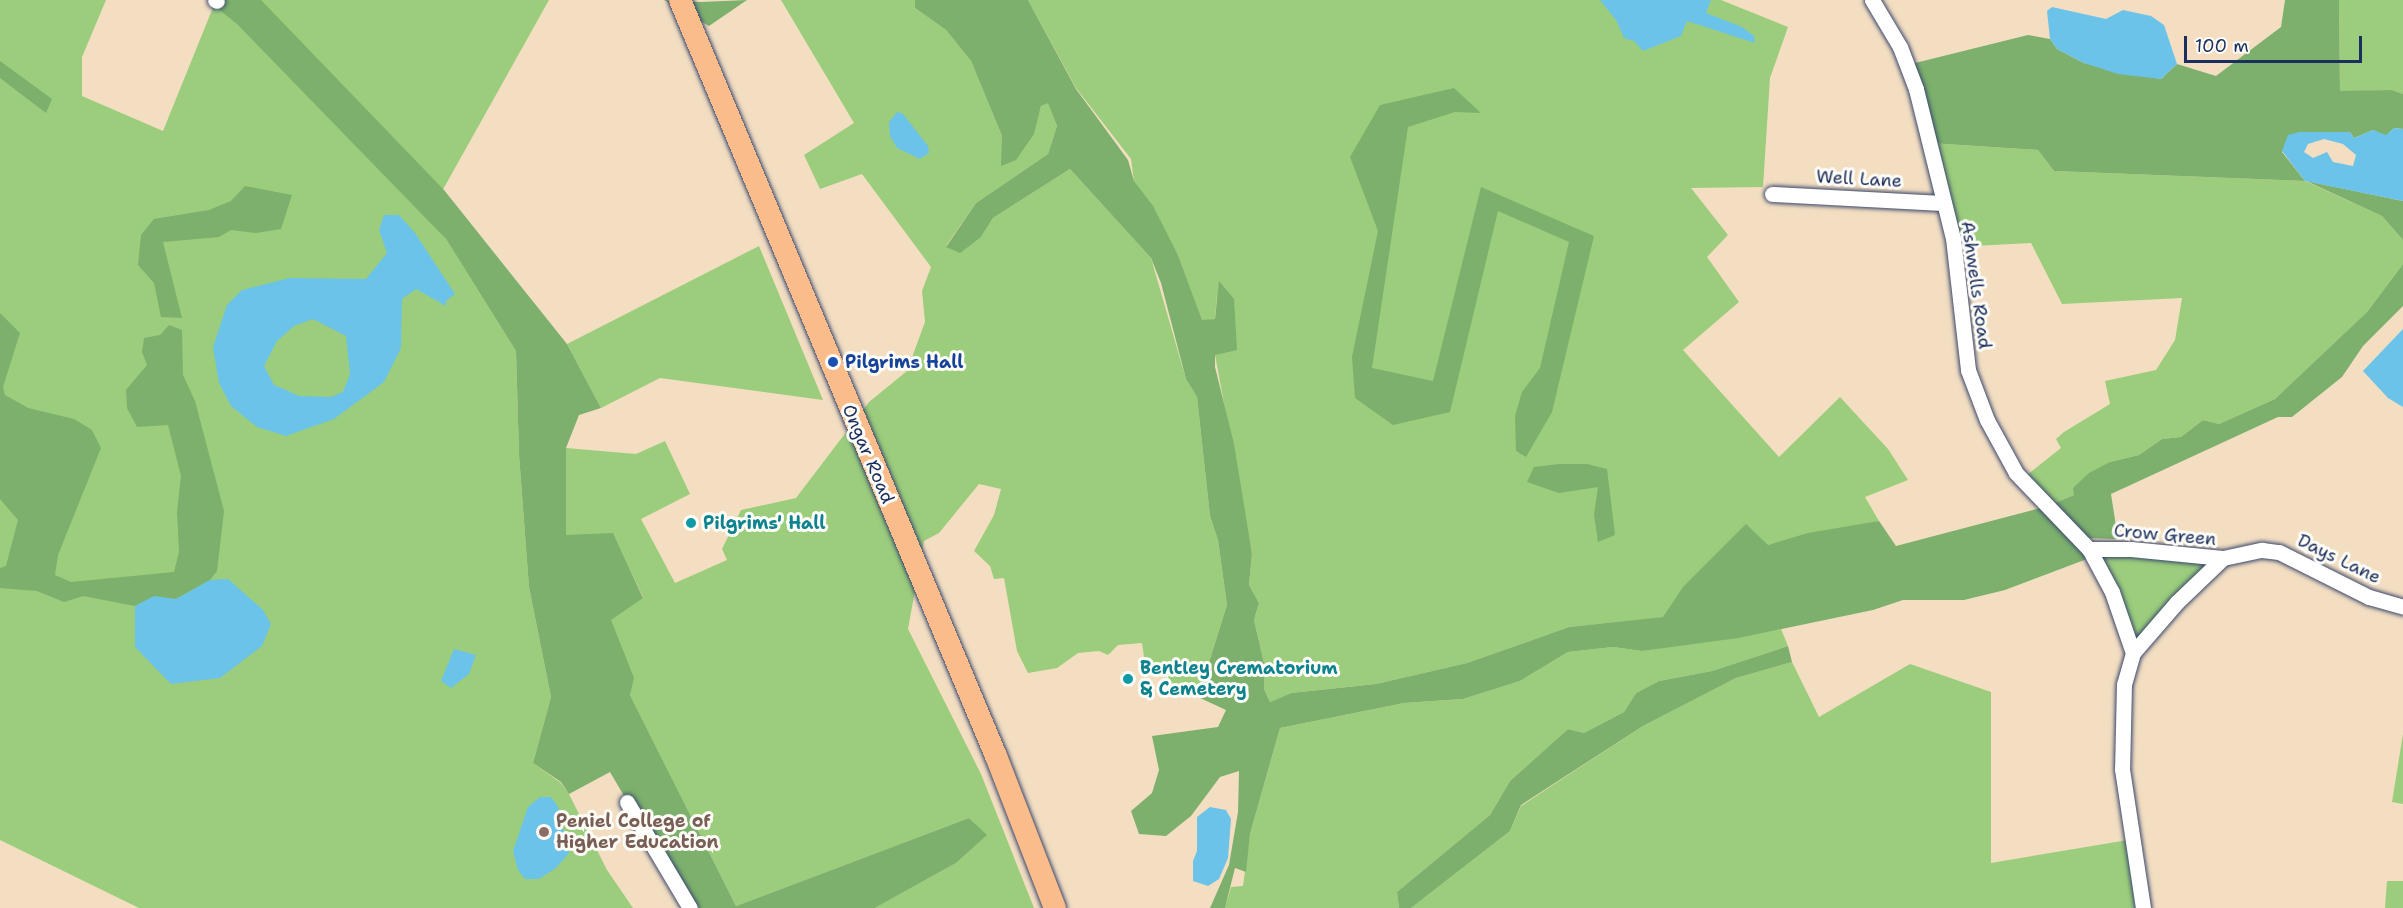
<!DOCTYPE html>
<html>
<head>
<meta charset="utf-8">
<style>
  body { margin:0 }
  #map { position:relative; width:2403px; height:908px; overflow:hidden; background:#f3dec2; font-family:"Shantell Sans",sans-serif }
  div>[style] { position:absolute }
  .green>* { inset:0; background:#9bcd7c }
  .forest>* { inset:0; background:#7cb06c }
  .water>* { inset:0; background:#6bc3e9 }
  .roads { filter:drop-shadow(0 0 2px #3b496d) drop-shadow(0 0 2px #3b496d) }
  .street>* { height:15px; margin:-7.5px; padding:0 7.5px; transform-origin:7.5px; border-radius:7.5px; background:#fff }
  .primary>* { height:22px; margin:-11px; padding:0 11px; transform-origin:11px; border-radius:11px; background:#f9bc8a }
  .dots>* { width:16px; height:16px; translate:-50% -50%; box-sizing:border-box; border:3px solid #fdfcf7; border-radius:50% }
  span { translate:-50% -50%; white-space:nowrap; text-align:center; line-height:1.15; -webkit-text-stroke:6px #fdfcf7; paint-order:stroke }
  .street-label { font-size:18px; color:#1b2f5e }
  .transit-label { font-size:18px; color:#164399; font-weight:700 }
  .left { translate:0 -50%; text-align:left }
  .culture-label { font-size:18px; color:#0d838f; font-weight:700 }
  .education-label { font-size:18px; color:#785e54; font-weight:700 }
  .scale { position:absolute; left:2184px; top:36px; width:178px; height:27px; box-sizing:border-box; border:3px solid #1b2f5e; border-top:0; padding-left:8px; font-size:18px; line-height:21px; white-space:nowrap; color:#1b2f5e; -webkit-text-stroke:4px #fdfcf7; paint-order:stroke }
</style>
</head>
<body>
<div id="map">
  <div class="green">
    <i style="clip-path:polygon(0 0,106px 0,82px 57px,82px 96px,163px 131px,214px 5px,251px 0,549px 0,427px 218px,446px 239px,516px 351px,519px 455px,529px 587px,551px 697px,533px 763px,561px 783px,569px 794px,607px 870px,633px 908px,139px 908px,0 840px)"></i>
    <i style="clip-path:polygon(781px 0,915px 0,915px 8px,946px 30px,971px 61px,1002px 136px,1033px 134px,1041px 106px,1048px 102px,1057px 126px,1048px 154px,976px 203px,946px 246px,981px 237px,993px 218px,1070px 169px,1151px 258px,1186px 379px,1197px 397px,1210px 516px,1218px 540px,1227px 605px,1198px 697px,1167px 685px,1165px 664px,1145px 664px,1142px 643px,1118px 645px,1108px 655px,1099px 651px,1078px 653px,1057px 668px,1028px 673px,1017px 651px,1004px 578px,994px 579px,990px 566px,974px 551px,994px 515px,1001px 489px,979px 484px,939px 533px,924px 541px,908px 629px,981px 774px,1034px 908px,875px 908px,956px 863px,986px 835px,969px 818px,736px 906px,630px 695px,633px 678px,610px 620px,643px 597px,613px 534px,566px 536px,566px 448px,636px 454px,665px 441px,690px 494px,641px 519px,675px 583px,727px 560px,722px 549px,741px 510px,796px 498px,869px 402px,907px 371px,925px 322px,922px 291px,931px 267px,862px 174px,820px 189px,804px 155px,854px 123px)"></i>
    <i style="clip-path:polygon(1028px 0,1721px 0,1788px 27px,1770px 78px,1763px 187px,1691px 188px,1728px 235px,1707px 257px,1739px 302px,1683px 350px,1779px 457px,1840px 397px,1888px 449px,1908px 480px,1865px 497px,1879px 521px,1768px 545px,1667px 617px,1569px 627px,1467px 663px,1376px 684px,1291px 693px,1270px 702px,1264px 689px,1264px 663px,1254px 620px,1259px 603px,1249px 585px,1252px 554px,1215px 355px,1217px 293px,1215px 319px,1202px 321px,1178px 255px,1134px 181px,1131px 159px,1076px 88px)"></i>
    <i style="clip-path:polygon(2339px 0,2403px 0,2403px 94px,2392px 90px,2340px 92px)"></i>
    <i style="clip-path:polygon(1930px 143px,2038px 150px,2054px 171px,2305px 181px,2382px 216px,2403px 240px,2403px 264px,2367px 312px,2275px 399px,2219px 424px,2203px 420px,2181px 437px,2162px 439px,2139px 455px,2110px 462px,2074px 495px,2048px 506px,2022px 479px,2061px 448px,2056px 439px,2064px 432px,2110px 404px,2105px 381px,2156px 370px,2175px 340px,2182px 298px,2062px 304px,2031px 243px,1954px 247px)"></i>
    <i style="clip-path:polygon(759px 246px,823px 400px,660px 378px,601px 408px,567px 344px)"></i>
    <i style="clip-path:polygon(2089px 549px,2223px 558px,2133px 653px)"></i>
    <i style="clip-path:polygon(1781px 629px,1788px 646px,1712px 671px,1659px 681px,1636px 693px,1624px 712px,1584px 733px,1568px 729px,1510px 781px,1490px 815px,1397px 892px,1399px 908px,1225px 908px,1231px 887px,1243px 886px,1250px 834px,1280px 728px,1404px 703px,1463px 699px,1520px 681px,1568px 652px,1613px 647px,1642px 651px)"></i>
    <i style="clip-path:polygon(1792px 662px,1819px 717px,1910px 664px,1991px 692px,1991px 863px,2128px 840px,2135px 908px,1411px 908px,1510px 831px,1521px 806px,1643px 726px,1736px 678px)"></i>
    <i style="clip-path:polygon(2403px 734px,2403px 804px,2392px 802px)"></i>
    <i style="clip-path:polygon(2387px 881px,2403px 881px,2403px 908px,2385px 908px)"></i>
  </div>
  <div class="forest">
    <i style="clip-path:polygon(207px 0,261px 0,444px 190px,567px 344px,601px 408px,579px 415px,566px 448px,566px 535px,613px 533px,643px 598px,611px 620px,634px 678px,630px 695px,736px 906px,969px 818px,987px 835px,956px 863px,875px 908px,690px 908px,610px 772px,569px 794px,561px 782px,533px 763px,551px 697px,529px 587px,519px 455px,516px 351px,446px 239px,237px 24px)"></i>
    <i style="clip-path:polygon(664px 0,701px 2px,747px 0,709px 26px)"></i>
    <i style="clip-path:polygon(915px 0,1028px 0,1076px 89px,1128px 160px,1134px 181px,1153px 206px,1178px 255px,1202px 320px,1215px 319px,1219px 281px,1234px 299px,1237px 350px,1215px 355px,1215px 367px,1234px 444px,1252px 554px,1249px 585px,1259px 603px,1254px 620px,1264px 663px,1264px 689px,1270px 702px,1291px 693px,1376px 684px,1467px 663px,1569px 627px,1663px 617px,1683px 587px,1746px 524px,1768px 545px,1808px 533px,1879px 521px,1896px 546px,2048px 506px,2074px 495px,2073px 488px,2089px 473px,2110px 462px,2139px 455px,2162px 439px,2181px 437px,2203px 420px,2219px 424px,2275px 399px,2367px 312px,2403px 264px,2403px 306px,2363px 346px,2342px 377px,2292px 417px,2278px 417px,2111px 494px,2118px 539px,2086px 538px,2077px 546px,2087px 559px,2005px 590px,1964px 600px,1903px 600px,1873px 610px,1738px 638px,1642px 651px,1613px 647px,1568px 652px,1520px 681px,1463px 699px,1404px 703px,1280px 728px,1250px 834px,1246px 872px,1235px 868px,1225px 908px,1210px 908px,1229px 865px,1238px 812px,1239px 771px,1220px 777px,1191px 816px,1166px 836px,1139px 834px,1131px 811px,1152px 793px,1159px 770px,1152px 736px,1218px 727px,1226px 710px,1198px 697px,1227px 605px,1218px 540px,1210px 516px,1197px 397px,1186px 379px,1161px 283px,1151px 258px,1070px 169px,993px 218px,981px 237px,960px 253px,946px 247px,976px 203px,1048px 154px,1057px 126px,1048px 103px,1041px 106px,1034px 134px,1016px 160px,1001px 166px,1002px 136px,971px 61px,946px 30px,915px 8px)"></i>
    <i style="clip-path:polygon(2285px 0,2339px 0,2340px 91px,2392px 90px,2403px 94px,2403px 129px,2394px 128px,2386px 136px,2373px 130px,2354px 138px,2350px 132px,2299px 132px,2282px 152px,2305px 181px,2054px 171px,2038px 150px,1930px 143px,1907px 65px,2028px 35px,2050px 39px,2057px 49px,2084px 63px,2161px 79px,2177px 64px,2216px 76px,2281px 27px)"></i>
    <i style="clip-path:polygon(0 61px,52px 99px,46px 113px,0 78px)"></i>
    <i style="clip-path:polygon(1454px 88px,1481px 113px,1455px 112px,1408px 127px,1372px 368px,1433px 381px,1481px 187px,1594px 236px,1552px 412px,1526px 457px,1516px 451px,1515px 416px,1522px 392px,1540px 368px,1569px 242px,1498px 211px,1450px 412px,1393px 425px,1355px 398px,1352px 357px,1378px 231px,1350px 157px,1380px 105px)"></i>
    <i style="clip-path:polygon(2306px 181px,2403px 201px,2403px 240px,2382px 216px)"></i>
    <i style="clip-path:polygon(245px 186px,292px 195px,281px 229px,256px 233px,231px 230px,219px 237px,163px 242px,182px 318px,161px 317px,154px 283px,138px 265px,141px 235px,154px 219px,209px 210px,231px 201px)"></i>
    <i style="clip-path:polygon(0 313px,20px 333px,3px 387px,5px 395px,28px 408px,74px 419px,92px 430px,101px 448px,58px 555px,55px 575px,71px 582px,174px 572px,179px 552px,177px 512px,181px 476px,168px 425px,137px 427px,127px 408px,126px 390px,147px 365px,142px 352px,144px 338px,160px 335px,169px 325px,182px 330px,183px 375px,195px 401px,224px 511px,217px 571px,210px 580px,176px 599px,154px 597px,135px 606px,83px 596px,64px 602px,37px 591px,0 588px,0 568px,6px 566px,18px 520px,0 499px)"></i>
    <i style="clip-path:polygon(1559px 464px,1587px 464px,1607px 469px,1615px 535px,1598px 542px,1594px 515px,1598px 487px,1559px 493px,1527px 482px,1534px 467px)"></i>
    <i style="clip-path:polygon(1788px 646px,1792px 662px,1736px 678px,1643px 726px,1521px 805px,1510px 831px,1411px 908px,1399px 908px,1397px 892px,1490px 815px,1510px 781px,1568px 729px,1584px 733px,1624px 712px,1636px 693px,1659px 681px,1712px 671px)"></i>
  </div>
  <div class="water">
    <i style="clip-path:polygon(1600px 0,1711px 0,1706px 13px,1742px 27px,1754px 36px,1755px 43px,1687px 21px,1681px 36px,1643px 51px,1634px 41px,1624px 38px,1616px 20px)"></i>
    <i style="clip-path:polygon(2052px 7px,2106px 19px,2123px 10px,2151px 16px,2164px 25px,2177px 64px,2161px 79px,2118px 74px,2084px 63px,2057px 49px,2050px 39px,2047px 11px)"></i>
    <i style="clip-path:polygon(897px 112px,903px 114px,928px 146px,929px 153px,920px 159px,897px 148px,890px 136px,889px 122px)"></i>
    <i style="clip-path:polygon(evenodd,2394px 128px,2403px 129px,2403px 201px,2305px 181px,2282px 151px,2288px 135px,2299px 132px,2350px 132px,2354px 138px,2373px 130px,2386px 135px,2394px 128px,2324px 139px,2343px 144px,2356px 155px,2353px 166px,2333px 162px,2327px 152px,2313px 158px,2304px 152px,2308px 144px,2324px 139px)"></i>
    <i style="clip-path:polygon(evenodd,384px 215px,399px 215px,415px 233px,455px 294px,446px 301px,446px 306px,416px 289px,402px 299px,401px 348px,384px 382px,334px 419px,286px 436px,257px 427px,231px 406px,219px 383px,213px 347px,227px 305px,242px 290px,290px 278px,366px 279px,387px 253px,379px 230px,384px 215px,313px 319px,346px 336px,350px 374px,343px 392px,331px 397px,299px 396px,286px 390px,274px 385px,264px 366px,277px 341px,294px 326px,313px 319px)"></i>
    <i style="clip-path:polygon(2403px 329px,2403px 407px,2388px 398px,2363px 371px)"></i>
    <i style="clip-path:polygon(228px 579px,263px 610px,271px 624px,262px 646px,220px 678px,171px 684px,135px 647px,135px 606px,154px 596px,176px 599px,210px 580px)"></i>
    <i style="clip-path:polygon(454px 649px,476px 655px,469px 674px,451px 688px,441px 681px)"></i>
    <i style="clip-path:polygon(540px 797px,551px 797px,558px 807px,569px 853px,556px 868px,539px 879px,525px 879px,518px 870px,513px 851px,528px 807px)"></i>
    <i style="clip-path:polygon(1210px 807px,1226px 810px,1231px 819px,1228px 858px,1219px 879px,1208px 886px,1193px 881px,1193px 861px,1197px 851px,1197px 817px)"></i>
  </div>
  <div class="roads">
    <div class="street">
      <i style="left:215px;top:0;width:2px;rotate:27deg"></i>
      <i style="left:1872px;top:0;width:55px;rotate:59.2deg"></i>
      <i style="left:1900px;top:47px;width:45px;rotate:69.1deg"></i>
      <i style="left:1916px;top:89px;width:154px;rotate:76.1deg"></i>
      <i style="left:1953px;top:238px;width:133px;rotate:83.5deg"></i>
      <i style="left:1968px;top:370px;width:53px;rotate:69.2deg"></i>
      <i style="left:1987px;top:420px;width:60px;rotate:61.3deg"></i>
      <i style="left:2016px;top:473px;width:105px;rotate:46.2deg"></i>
      <i style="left:1772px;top:194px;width:172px;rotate:3deg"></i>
      <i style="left:2223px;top:558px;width:40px;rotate:-12deg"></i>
      <i style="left:2262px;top:550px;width:17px;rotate:7deg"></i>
      <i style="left:2279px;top:552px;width:101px;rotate:26.6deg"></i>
      <i style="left:2369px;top:597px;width:35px;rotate:16deg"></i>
      <i style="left:2133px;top:653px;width:65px;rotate:-109deg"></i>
      <i style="left:2112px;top:592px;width:49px;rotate:-118.1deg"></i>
      <i style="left:2089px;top:549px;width:42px"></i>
      <i style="left:2131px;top:549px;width:92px;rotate:5.6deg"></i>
      <i style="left:2223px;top:558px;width:64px;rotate:136.3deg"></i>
      <i style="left:2177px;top:602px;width:67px;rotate:130.8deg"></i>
      <i style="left:2133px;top:653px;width:32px;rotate:106deg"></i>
      <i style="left:2124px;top:684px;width:85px;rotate:91.3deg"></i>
      <i style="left:2122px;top:769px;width:141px;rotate:81.4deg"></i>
      <i style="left:627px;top:802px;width:123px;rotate:59.3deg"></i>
    </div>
    <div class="primary">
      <i style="left:680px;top:0;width:819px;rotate:67.32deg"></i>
      <i style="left:996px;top:756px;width:163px;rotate:68.8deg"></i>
    </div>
  </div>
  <div class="dots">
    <i style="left:833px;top:362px;background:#1a4fb4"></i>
    <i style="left:691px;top:523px;background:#0f9aa8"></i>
    <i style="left:1128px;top:679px;background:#0f9aa8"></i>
    <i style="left:544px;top:832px;background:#8d6e63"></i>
  </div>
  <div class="street-label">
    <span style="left:1859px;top:179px;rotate:3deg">Well Lane</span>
    <span style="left:1976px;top:285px;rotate:82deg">Ashwells Road</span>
    <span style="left:868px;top:454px;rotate:67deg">Ongar Road</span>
    <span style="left:2165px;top:535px;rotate:5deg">Crow Green</span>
    <span style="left:2339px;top:559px;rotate:26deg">Days Lane</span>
  </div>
  <div class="transit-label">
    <span class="left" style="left:845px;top:362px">Pilgrims Hall</span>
  </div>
  <div class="culture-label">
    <span class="left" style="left:703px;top:523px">Pilgrims' Hall</span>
    <span class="left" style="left:1140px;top:679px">Bentley Crematorium<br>&amp; Cemetery</span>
  </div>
  <div class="education-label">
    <span class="left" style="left:556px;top:832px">Peniel College of<br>Higher Education</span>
  </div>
  <div class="scale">100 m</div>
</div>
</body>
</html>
